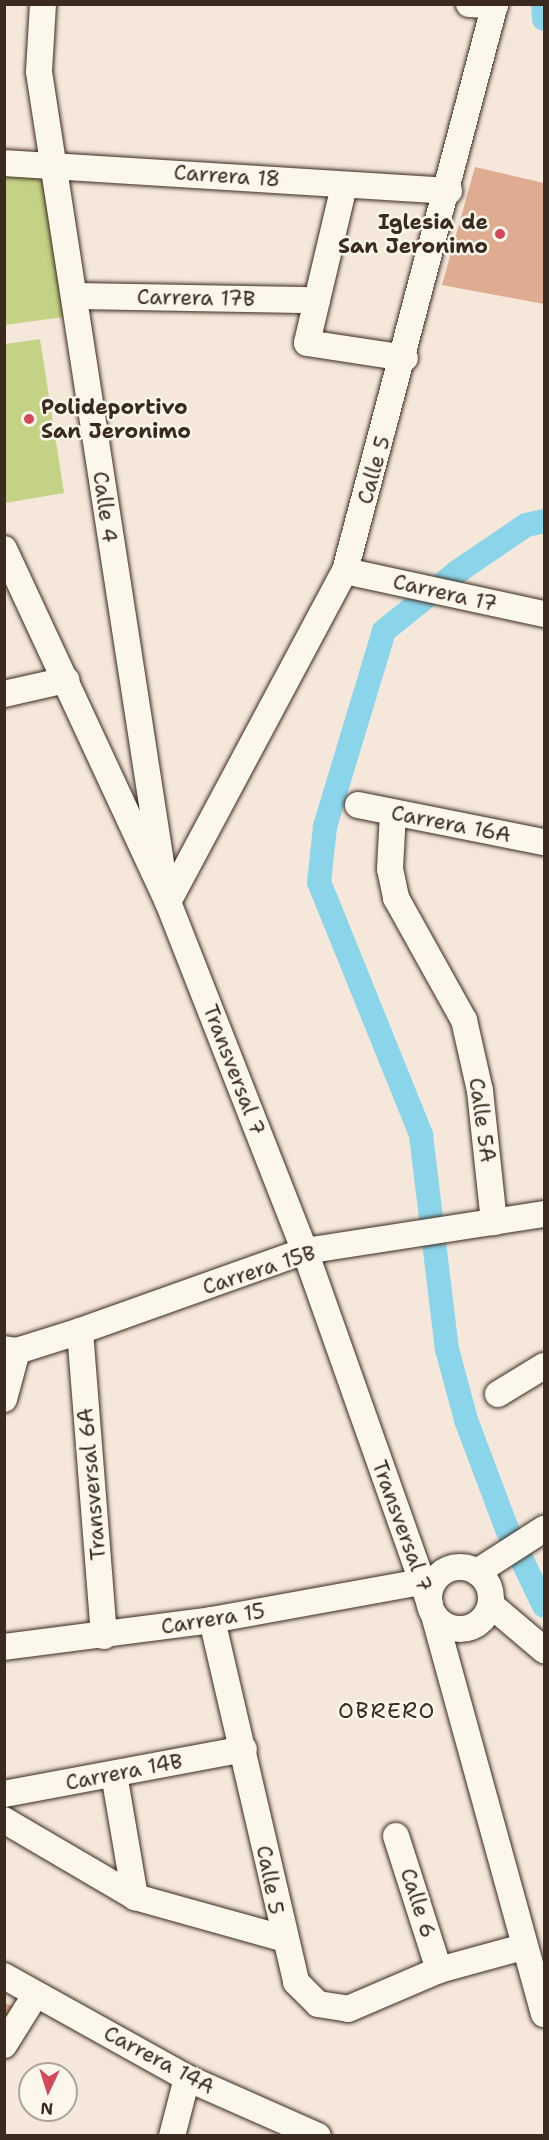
<!DOCTYPE html>
<html>
<head>
<meta charset="utf-8">
<style>
  body { margin:0 }
  #map { position:relative; width:549px; height:2140px; overflow:hidden; background:#f5e8da; font-family:"Shantell Sans",sans-serif }
  div>[style] { position:absolute }
  .green>* { inset:0; background:#c4d286 }
  .canal>* { height:24px; margin:-12px; padding:0 12px; transform-origin:12px; border-radius:12px; background:#8ad5ea }
  .building>* { inset:0; background:#dfac92 }
  .roads { filter:drop-shadow(0 0 2px #3b2a1e) drop-shadow(0 0 2px #3b2a1e) }
  .street>* { height:26px; margin:-13px; padding:0 13px; transform-origin:13px; border-radius:13px; background:#fbf7ec }
  .street>.ring { margin:-13px; padding:0; box-sizing:content-box; background:none; border:26px solid #fbf7ec; border-radius:50% }
  .dots>* { width:16px; height:16px; translate:-50% -50%; box-sizing:border-box; border:3px solid #fbf7ec; border-radius:50% }
  span { translate:-50% -50%; white-space:nowrap; text-align:center; line-height:1.15; -webkit-text-stroke:5px #fbf7ec; paint-order:stroke }
  .street-label { font-size:21px; color:#3b2a1e }
  .poi-label { font-size:21px; color:#3b2a1e; font-weight:700 }
  .right { translate:-100% -50%; text-align:right }
  .left { translate:0 -50%; text-align:left }
  .neighbourhood-label { font-size:22px; color:#3b2a1e; letter-spacing:1.5px }
  .frame { position:absolute; inset:0; border:6px solid #3b2a1e; pointer-events:none }
  .north { position:absolute; left:18px; top:2062px; width:60px; height:60px; box-sizing:border-box; background:#fbf7ec; border:2px solid #aea59a; border-radius:50%; rotate:184deg; font-size:16px; font-weight:700; line-height:24px; text-align:center; color:#3b2a1e }
  .north::after { content:''; display:block; margin:auto; width:21px; height:27px; background:#d1495b; clip-path:polygon(50% 0,100% 100%,50% 72%,0 100%) }
</style>
</head>
<body>
<div id="map">
  <div class="green">
    <i style="clip-path:polygon(54px 163px,78px 315px,5px 325px,4px 164px)"></i>
    <i style="clip-path:polygon(40px 339px,64px 493px,5px 503px,5px 344px)"></i>
  </div>
  <div class="canal">
    <i style="left:543px;top:4px;width:15px;rotate:86deg"></i>
    <i style="left:544px;top:521px;width:18px;rotate:167deg"></i>
    <i style="left:526px;top:525px;width:83px;rotate:145.7deg"></i>
    <i style="left:457px;top:572px;width:94px;rotate:141.1deg"></i>
    <i style="left:384px;top:631px;width:205px;rotate:106.8deg"></i>
    <i style="left:325px;top:827px;width:55px;rotate:96.2deg"></i>
    <i style="left:319px;top:882px;width:273px;rotate:68deg"></i>
    <i style="left:421px;top:1135px;width:216px;rotate:83.1deg"></i>
    <i style="left:447px;top:1349px;width:73px;rotate:75deg"></i>
    <i style="left:466px;top:1420px;width:116px;rotate:69.4deg"></i>
    <i style="left:507px;top:1529px;width:85px;rotate:64.3deg"></i>
  </div>
  <div class="building">
    <i style="clip-path:polygon(475px 167px,544px 183px,544px 304px,442px 285px)"></i>
    <i style="clip-path:polygon(4px 2002px,13px 2007px,4px 2026px)"></i>
  </div>
  <div class="roads">
    <div class="street">
      <i style="left:43px;top:4px;width:68px;rotate:93.4deg"></i>
      <i style="left:39px;top:72px;width:806px;rotate:81.23deg"></i>
      <i style="left:469px;top:4px;width:26px;rotate:4deg"></i>
      <i style="left:4px;top:163px;width:446px;rotate:3.6deg"></i>
      <i style="left:344px;top:186px;width:161px;rotate:103.3deg"></i>
      <i style="left:307px;top:343px;width:99px;rotate:8.7deg"></i>
      <i style="left:76px;top:296px;width:241px;rotate:1deg"></i>
      <i style="left:4px;top:549px;width:389px;rotate:65.1deg"></i>
      <i style="left:168px;top:902px;width:375px;rotate:68.6deg"></i>
      <i style="left:305px;top:1251px;width:374px;rotate:70.5deg"></i>
      <i style="left:345px;top:571px;width:204px;rotate:12.2deg"></i>
      <i style="left:4px;top:694px;width:64px;rotate:-12.7deg"></i>
      <i style="left:358px;top:805px;width:190px;rotate:11.3deg"></i>
      <i style="left:393px;top:813px;width:56px;rotate:93.1deg"></i>
      <i style="left:390px;top:869px;width:30px;rotate:78deg"></i>
      <i style="left:396px;top:898px;width:140px;rotate:60.9deg"></i>
      <i style="left:464px;top:1020px;width:73px;rotate:77.3deg"></i>
      <i style="left:480px;top:1091px;width:132px;rotate:83.9deg"></i>
      <i style="left:168px;top:902px;width:375px;rotate:-61.9deg"></i>
      <i style="left:345px;top:571px;width:587px;rotate:-75.18deg"></i>
      <i style="left:80px;top:1331px;width:306px;rotate:85.5deg"></i>
      <i style="left:4px;top:1349px;width:13px;rotate:9deg"></i>
      <i style="left:17px;top:1351px;width:66px;rotate:-17.6deg"></i>
      <i style="left:80px;top:1331px;width:239px;rotate:-19.6deg"></i>
      <i style="left:305px;top:1251px;width:242px;rotate:-8.8deg"></i>
      <i style="left:498px;top:1394px;width:54px;rotate:-31.3deg"></i>
      <i style="left:4px;top:1399px;width:50px;rotate:-74.8deg"></i>
      <i class="ring" style="left:429px;top:1567px;width:36px;height:36px"></i>
      <i style="left:477px;top:1572px;width:80px;rotate:-32.7deg"></i>
      <i style="left:491px;top:1605px;width:70px;rotate:40.3deg"></i>
      <i style="left:434px;top:1615px;width:414px;rotate:74.6deg"></i>
      <i style="left:212px;top:1620px;width:372px;rotate:76.9deg"></i>
      <i style="left:296px;top:1982px;width:31px;rotate:45deg"></i>
      <i style="left:318px;top:2004px;width:30px;rotate:9deg"></i>
      <i style="left:348px;top:2009px;width:99px;rotate:-23.2deg"></i>
      <i style="left:439px;top:1970px;width:87px;rotate:-15.3deg"></i>
      <i style="left:4px;top:1647px;width:210px;rotate:-7.4deg"></i>
      <i style="left:212px;top:1620px;width:212px;rotate:-10.3deg"></i>
      <i style="left:114px;top:1774px;width:125px;rotate:80.3deg"></i>
      <i style="left:4px;top:1794px;width:244px;rotate:-10.6deg"></i>
      <i style="left:4px;top:1820px;width:152px;rotate:30.4deg"></i>
      <i style="left:135px;top:1897px;width:153px;rotate:15.6deg"></i>
      <i style="left:396px;top:1836px;width:141px;rotate:72.2deg"></i>
      <i style="left:4px;top:1976px;width:210px;rotate:29.1deg"></i>
      <i style="left:187px;top:2078px;width:143px;rotate:23.9deg"></i>
      <i style="left:4px;top:2045px;width:60px;rotate:-57.9deg"></i>
      <i style="left:172px;top:2136px;width:60px;rotate:-75.5deg"></i>
    </div>
  </div>
  <div class="dots">
    <i style="left:500px;top:234px;background:#d1495b"></i>
    <i style="left:29px;top:419px;background:#d1495b"></i>
  </div>
  <div class="street-label">
    <span style="left:227px;top:176px;rotate:4deg">Carrera 18</span>
    <span style="left:196px;top:298px;rotate:1deg">Carrera 17B</span>
    <span style="left:374px;top:470px;rotate:-74deg">Calle 5</span>
    <span style="left:105px;top:507px;rotate:82deg">Calle 4</span>
    <span style="left:445px;top:593px;rotate:13deg">Carrera 17</span>
    <span style="left:451px;top:824px;rotate:11deg">Carrera 16A</span>
    <span style="left:234px;top:1070px;rotate:69deg">Transversal 7</span>
    <span style="left:482px;top:1120px;rotate:82deg">Calle 5A</span>
    <span style="left:259px;top:1270px;rotate:-18deg">Carrera 15B</span>
    <span style="left:92px;top:1484px;rotate:-95deg">Transversal 6A</span>
    <span style="left:402px;top:1526px;rotate:70deg">Transversal 7</span>
    <span style="left:213px;top:1619px;rotate:-9deg">Carrera 15</span>
    <span style="left:124px;top:1772px;rotate:-11deg">Carrera 14B</span>
    <span style="left:270px;top:1880px;rotate:79deg">Calle 5</span>
    <span style="left:418px;top:1903px;rotate:72deg">Calle 6</span>
    <span style="left:159px;top:2060px;rotate:28deg">Carrera 14A</span>
  </div>
  <div class="poi-label">
    <span class="right" style="left:488px;top:234px">Iglesia de<br>San Jeronimo</span>
    <span class="left" style="left:41px;top:419px">Polideportivo<br>San Jeronimo</span>
  </div>
  <div class="neighbourhood-label">
    <span style="left:387px;top:1711px">OBRERO</span>
  </div>
  <div class="frame"></div>
  <div class="north">N</div>
</div>
</body>
</html>
